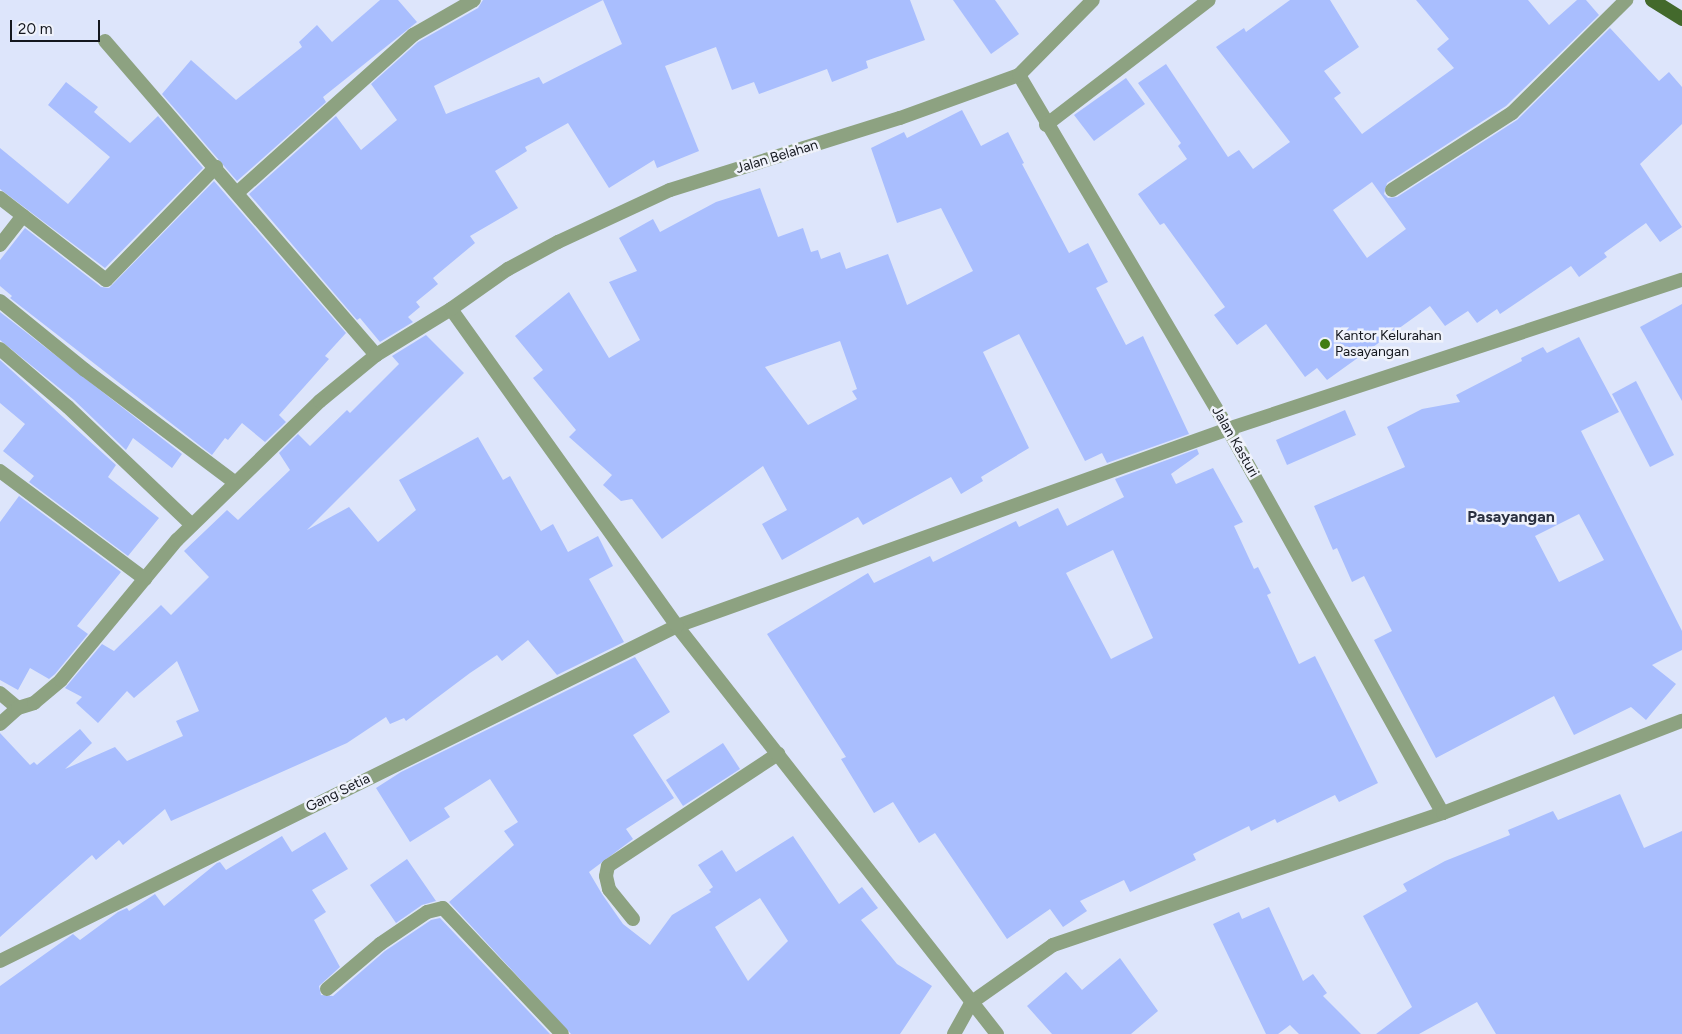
<!DOCTYPE html>
<html>
<head>
<meta charset="utf-8">
<style>
  body { margin:0 }
  #map { position:relative; width:1682px; height:1034px; overflow:hidden; background:#dde5fb; font-family:Figtree,sans-serif }
  div>[style] { position:absolute }
  .building>* { inset:0; background:#a9befe }
  .minor>* { height:14px; margin:-7px; padding:0 7px; transform-origin:7px; border-radius:7px; background:#8da281 }
  .tertiary>* { height:14px; margin:-7px; padding:0 7px; transform-origin:7px; border-radius:7px; background:#8da281 }
  .primary>* { height:14px; margin:-7px; padding:0 7px; transform-origin:7px; border-radius:7px; background:#43692c }
  .dots>* { width:14px; height:14px; translate:-50% -50%; box-sizing:border-box; border:2px solid #eff2fb; border-radius:50% }
  span { translate:-50% -50%; white-space:nowrap; text-align:center; line-height:1.15; -webkit-text-stroke:5px #eff2fb; paint-order:stroke }
  .street-label { font-size:14px; color:#14171e }
  .poi-label { font-size:14px; color:#14171e }
  .left { translate:0 -50%; text-align:left }
  .quarter-label { font-size:16px; color:#2a3040; font-weight:700 }
  .scale { position:absolute; left:10px; top:20px; width:90px; height:22px; box-sizing:border-box; border:2px solid #14171e; border-top:0; padding-left:6px; font-size:15px; line-height:18px; white-space:nowrap; color:#14171e; -webkit-text-stroke:4px #eff2fb; paint-order:stroke }
</style>
</head>
<body>
<div id="map">
  <div class="building">
    <i style="clip-path:polygon(380px 0,398px 0,417px 22px,323px 97px,326px 102px,237px 181px,162px 94px,191px 60px,236px 100px,302px 47px,299px 42px,317px 25px,332px 42px)"></i>
    <i style="clip-path:polygon(483px 0,603px 0,434px 86px,446px 114px,539px 77px,543px 84px,622px 44px,603px 0,910px 0,925px 40px,866px 61px,868px 68px,832px 82px,827px 69px,759px 94px,754px 82px,732px 90px,716px 47px,665px 66px,699px 151px,657px 168px,654px 160px,609px 188px,568px 123px,525px 147px,527px 151px,495px 171px,518px 208px,470px 236px,475px 243px,433px 278px,438px 284px,416px 302px,420px 307px,408px 317px,413px 322px,380px 342px,360px 318px,357px 320px,249px 194px,336px 116px,361px 150px,397px 120px,371px 84px,418px 42px,478px 8px)"></i>
    <i style="clip-path:polygon(953px 0,995px 0,1019px 34px,991px 54px)"></i>
    <i style="clip-path:polygon(evenodd,1290px 0,1330px 0,1359px 47px,1324px 71px,1341px 93px,1334px 98px,1362px 134px,1454px 68px,1437px 49px,1449px 39px,1416px 0,1528px 0,1549px 25px,1577px 0,1586px 0,1599px 15px,1506px 106px,1387px 183px,1384px 194px,1388px 198px,1397px 197px,1517px 120px,1610px 28px,1659px 81px,1669px 72px,1682px 87px,1682px 124px,1640px 164px,1682px 227px,1660px 242px,1646px 223px,1604px 253px,1607px 257px,1579px 277px,1571px 266px,1500px 314px,1497px 309px,1477px 323px,1468px 311px,1445px 326px,1430px 306px,1327px 380px,1317px 368px,1305px 377px,1266px 324px,1237px 345px,1214px 315px,1225px 307px,1164px 223px,1160px 225px,1138px 194px,1187px 159px,1178px 146px,1181px 143px,1138px 83px,1166px 64px,1228px 157px,1239px 150px,1253px 169px,1290px 142px,1216px 47px,1244px 28px,1246px 32px,1290px 0,1372px 182px,1406px 229px,1367px 258px,1333px 210px,1372px 182px)"></i>
    <i style="clip-path:polygon(1126px 78px,1145px 104px,1094px 141px,1074px 115px)"></i>
    <i style="clip-path:polygon(66px 82px,98px 107px,94px 112px,130px 143px,158px 116px,203px 168px,105px 268px,0 189px,0 148px,68px 204px,110px 157px,48px 105px)"></i>
    <i style="clip-path:polygon(evenodd,962px 110px,981px 146px,1008px 132px,1024px 163px,1022px 164px,1069px 253px,1088px 243px,1108px 282px,1096px 288px,1126px 345px,1143px 336px,1189px 434px,1107px 463px,1102px 453px,1085px 461px,1019px 334px,983px 352px,1029px 448px,981px 477px,983px 481px,961px 494px,951px 477px,863px 525px,858px 517px,782px 560px,762px 524px,787px 510px,763px 466px,662px 539px,632px 499px,621px 501px,603px 485px,612px 475px,569px 437px,576px 430px,533px 378px,543px 370px,515px 336px,569px 292px,609px 358px,640px 340px,609px 282px,637px 271px,619px 238px,653px 219px,660px 232px,716px 202px,760px 188px,778px 237px,803px 228px,811px 252px,818px 250px,821px 259px,840px 252px,846px 269px,888px 254px,907px 305px,973px 271px,941px 208px,897px 223px,871px 148px,904px 132px,907px 138px,962px 110px,840px 341px,857px 389px,852px 391px,857px 399px,808px 425px,765px 367px,840px 341px)"></i>
    <i style="clip-path:polygon(214px 181px,346px 333px,325px 356px,329px 359px,279px 415px,286px 422px,265px 442px,242px 423px,228px 440px,225px 438px,212px 455px,10px 298px,12px 296px,0 286px,0 260px,25px 228px,101px 287px,109px 288px)"></i>
    <i style="clip-path:polygon(1682px 304px,1682px 401px,1640px 327px)"></i>
    <i style="clip-path:polygon(0 312px,182px 454px,172px 468px,133px 438px,126px 450px,74px 400px,0 340px)"></i>
    <i style="clip-path:polygon(426px 335px,464px 373px,307px 530px,349px 507px,378px 542px,416px 510px,399px 480px,478px 437px,503px 480px,510px 476px,541px 531px,553px 524px,568px 552px,598px 536px,613px 566px,589px 579px,624px 642px,557px 675px,528px 640px,502px 661px,497px 655px,470px 673px,406px 721px,404px 718px,390px 724px,386px 717px,347px 743px,171px 821px,165px 809px,123px 845px,119px 840px,96px 860px,92px 855px,0 937px,0 733px,30px 765px,34px 762px,37px 765px,80px 729px,92px 743px,65px 769px,115px 747px,127px 761px,183px 736px,176px 721px,199px 711px,177px 661px,134px 698px,127px 691px,98px 723px,76px 703px,82px 697px,65px 688px,102px 644px,114px 651px,161px 605px,171px 615px,209px 577px,184px 551px,227px 510px,238px 520px,290px 470px,279px 453px,298px 434px,310px 446px,347px 410px,350px 413px,399px 364px,392px 356px)"></i>
    <i style="clip-path:polygon(evenodd,1579px 337px,1619px 412px,1581px 431px,1682px 631px,1682px 650px,1652px 665px,1676px 684px,1646px 720px,1631px 707px,1574px 735px,1554px 696px,1436px 758px,1374px 640px,1392px 631px,1364px 576px,1352px 582px,1337px 548px,1333px 550px,1314px 506px,1405px 467px,1387px 427px,1422px 409px,1460px 402px,1456px 395px,1522px 361px,1521px 358px,1543px 347px,1547px 353px,1579px 337px,1579px 514px,1604px 560px,1559px 582px,1535px 536px,1579px 514px)"></i>
    <i style="clip-path:polygon(0 360px,116px 465px,108px 477px,159px 518px,128px 556px,29px 482px,34px 476px,3px 451px,25px 424px,0 403px)"></i>
    <i style="clip-path:polygon(1636px 381px,1674px 455px,1650px 467px,1612px 394px)"></i>
    <i style="clip-path:polygon(1345px 410px,1356px 435px,1287px 465px,1276px 440px)"></i>
    <i style="clip-path:polygon(evenodd,1197px 449px,1199px 454px,1171px 474px,1176px 484px,1213px 468px,1243px 522px,1234px 526px,1254px 569px,1258px 567px,1271px 593px,1267px 595px,1299px 664px,1315px 656px,1378px 783px,1339px 802px,1335px 795px,1277px 823px,1275px 819px,1251px 831px,1249px 826px,1193px 854px,1196px 860px,1130px 892px,1124px 880px,1080px 901px,1087px 911px,1063px 927px,1050px 909px,1007px 939px,935px 833px,919px 843px,893px 802px,874px 813px,841px 759px,846px 757px,767px 634px,868px 573px,874px 583px,930px 556px,933px 562px,1016px 521px,1019px 527px,1058px 508px,1067px 526px,1124px 497px,1115px 479px,1197px 449px,1113px 550px,1153px 638px,1111px 659px,1066px 573px,1113px 550px)"></i>
    <i style="clip-path:polygon(19px 496px,121px 572px,77px 626px,88px 634px,55px 674px,49px 679px,30px 668px,18px 690px,0 680px,0 522px)"></i>
    <i style="clip-path:polygon(evenodd,635px 657px,670px 712px,633px 735px,674px 798px,626px 829px,633px 839px,589px 872px,602px 894px,623px 924px,650px 945px,672px 915px,711px 892px,709px 890px,713px 887px,698px 865px,722px 850px,736px 872px,793px 836px,839px 904px,862px 887px,878px 908px,861px 920px,897px 964px,932px 986px,900px 1034px,571px 1034px,449px 902px,514px 845px,504px 831px,518px 822px,490px 779px,444px 808px,450px 817px,410px 842px,376px 788px,401px 772px,635px 657px,760px 898px,788px 941px,748px 981px,715px 927px,760px 898px)"></i>
    <i style="clip-path:polygon(723px 743px,740px 769px,683px 806px,666px 780px)"></i>
    <i style="clip-path:polygon(1620px 794px,1644px 848px,1682px 831px,1682px 1034px,1496px 1034px,1477px 1002px,1419px 1034px,1376px 1034px,1412px 1007px,1363px 916px,1407px 891px,1403px 884px,1445px 861px,1510px 835px,1508px 830px,1553px 811px,1558px 820px)"></i>
    <i style="clip-path:polygon(325px 832px,348px 869px,312px 890px,326px 912px,314px 920px,340px 967px,319px 986px,321px 995px,333px 996px,385px 951px,431px 920px,440px 918px,550px 1034px,0 1034px,0 986px,73px 934px,80px 940px,118px 912px,127px 908px,129px 911px,155px 894px,164px 906px,217px 863px,220px 862px,226px 870px,282px 836px,292px 852px)"></i>
    <i style="clip-path:polygon(407px 859px,436px 901px,422px 905px,396px 923px,370px 885px)"></i>
    <i style="clip-path:polygon(1269px 907px,1303px 981px,1313px 974px,1327px 993px,1323px 996px,1361px 1034px,1299px 1034px,1290px 1025px,1278px 1034px,1266px 1034px,1213px 924px,1239px 912px,1242px 919px)"></i>
    <i style="clip-path:polygon(1120px 958px,1158px 1011px,1131px 1034px,1052px 1034px,1027px 1006px,1066px 972px,1082px 990px)"></i>
  </div>
  <div class="minor">
    <i style="left:105px;top:41px;width:415px;rotate:49.2deg"></i>
    <i style="left:1019px;top:75px;width:411px;rotate:59.4deg"></i>
    <i style="left:1228px;top:429px;width:440px;rotate:60.8deg"></i>
    <i style="left:1046px;top:125px;width:205px;rotate:-37.5deg"></i>
    <i style="left:1392px;top:190px;width:143px;rotate:-32.7deg"></i>
    <i style="left:1512px;top:113px;width:161px;rotate:-44.7deg"></i>
    <i style="left:237px;top:193px;width:237px;rotate:-41.9deg"></i>
    <i style="left:413px;top:35px;width:70px;rotate:-29.8deg"></i>
    <i style="left:0;top:198px;width:134px;rotate:37.7deg"></i>
    <i style="left:106px;top:280px;width:158px;rotate:-45.8deg"></i>
    <i style="left:0;top:245px;width:37px;rotate:-52deg"></i>
    <i style="left:0;top:301px;width:109px;rotate:39.1deg"></i>
    <i style="left:85px;top:370px;width:186px;rotate:36.9deg"></i>
    <i style="left:0;top:349px;width:89px;rotate:40.5deg"></i>
    <i style="left:68px;top:407px;width:171px;rotate:43.6deg"></i>
    <i style="left:0;top:471px;width:181px;rotate:36.7deg"></i>
    <i style="left:0;top:693px;width:23px;rotate:40deg"></i>
    <i style="left:0;top:724px;width:24px;rotate:-42deg"></i>
    <i style="left:18px;top:708px;width:17px;rotate:-17deg"></i>
    <i style="left:34px;top:703px;width:35px;rotate:-40deg"></i>
    <i style="left:61px;top:680px;width:182px;rotate:-50.4deg"></i>
    <i style="left:177px;top:540px;width:199px;rotate:-44.2deg"></i>
    <i style="left:320px;top:401px;width:72px;rotate:-39.4deg"></i>
    <i style="left:376px;top:355px;width:88px;rotate:-31.5deg"></i>
    <i style="left:633px;top:919px;width:38px;rotate:-129deg"></i>
    <i style="left:609px;top:889px;width:13px;rotate:-103deg"></i>
    <i style="left:606px;top:876px;width:10px;rotate:-79deg"></i>
    <i style="left:608px;top:866px;width:204px;rotate:-33.4deg"></i>
    <i style="left:0;top:961px;width:755px;rotate:-26.33deg"></i>
    <i style="left:677px;top:626px;width:585px;rotate:-19.67deg"></i>
    <i style="left:1228px;top:429px;width:478px;rotate:-18.2deg"></i>
    <i style="left:327px;top:989px;width:70px;rotate:-40.3deg"></i>
    <i style="left:380px;top:944px;width:57px;rotate:-34.2deg"></i>
    <i style="left:427px;top:912px;width:16px;rotate:-14deg"></i>
    <i style="left:443px;top:908px;width:173px;rotate:46.6deg"></i>
  </div>
  <div class="tertiary">
    <i style="left:954px;top:1034px;width:37px;rotate:-61deg"></i>
    <i style="left:972px;top:1002px;width:99px;rotate:-35.1deg"></i>
    <i style="left:1053px;top:945px;width:412px;rotate:-18.7deg"></i>
    <i style="left:1443px;top:813px;width:256px;rotate:-21.1deg"></i>
    <i style="left:997px;top:1034px;width:519px;rotate:-128.11deg"></i>
    <i style="left:677px;top:626px;width:389px;rotate:-125.5deg"></i>
    <i style="left:451px;top:309px;width:70px;rotate:-35.1deg"></i>
    <i style="left:508px;top:269px;width:57px;rotate:-28.4deg"></i>
    <i style="left:558px;top:242px;width:123px;rotate:-24.9deg"></i>
    <i style="left:670px;top:190px;width:241px;rotate:-17.4deg"></i>
    <i style="left:900px;top:118px;width:127px;rotate:-19.9deg"></i>
    <i style="left:1019px;top:75px;width:105px;rotate:-45.4deg"></i>
  </div>
  <div class="primary">
    <i style="left:1652px;top:0;width:36px;rotate:32deg"></i>
  </div>
  <div class="dots">
    <i style="left:1325px;top:344px;background:#427c13"></i>
  </div>
  <div class="street-label">
    <span style="left:777px;top:157px;rotate:-17deg">Jalan Belahan</span>
    <span style="left:1235px;top:442px;rotate:60deg">Jalan Kasturi</span>
    <span style="left:338px;top:793px;rotate:-26deg">Gang Setia</span>
  </div>
  <div class="poi-label">
    <span class="left" style="left:1335px;top:344px">Kantor Kelurahan<br>Pasayangan</span>
  </div>
  <div class="quarter-label">
    <span style="left:1511px;top:517px">Pasayangan</span>
  </div>
  <div class="scale">20 m</div>
</div>
</body>
</html>
